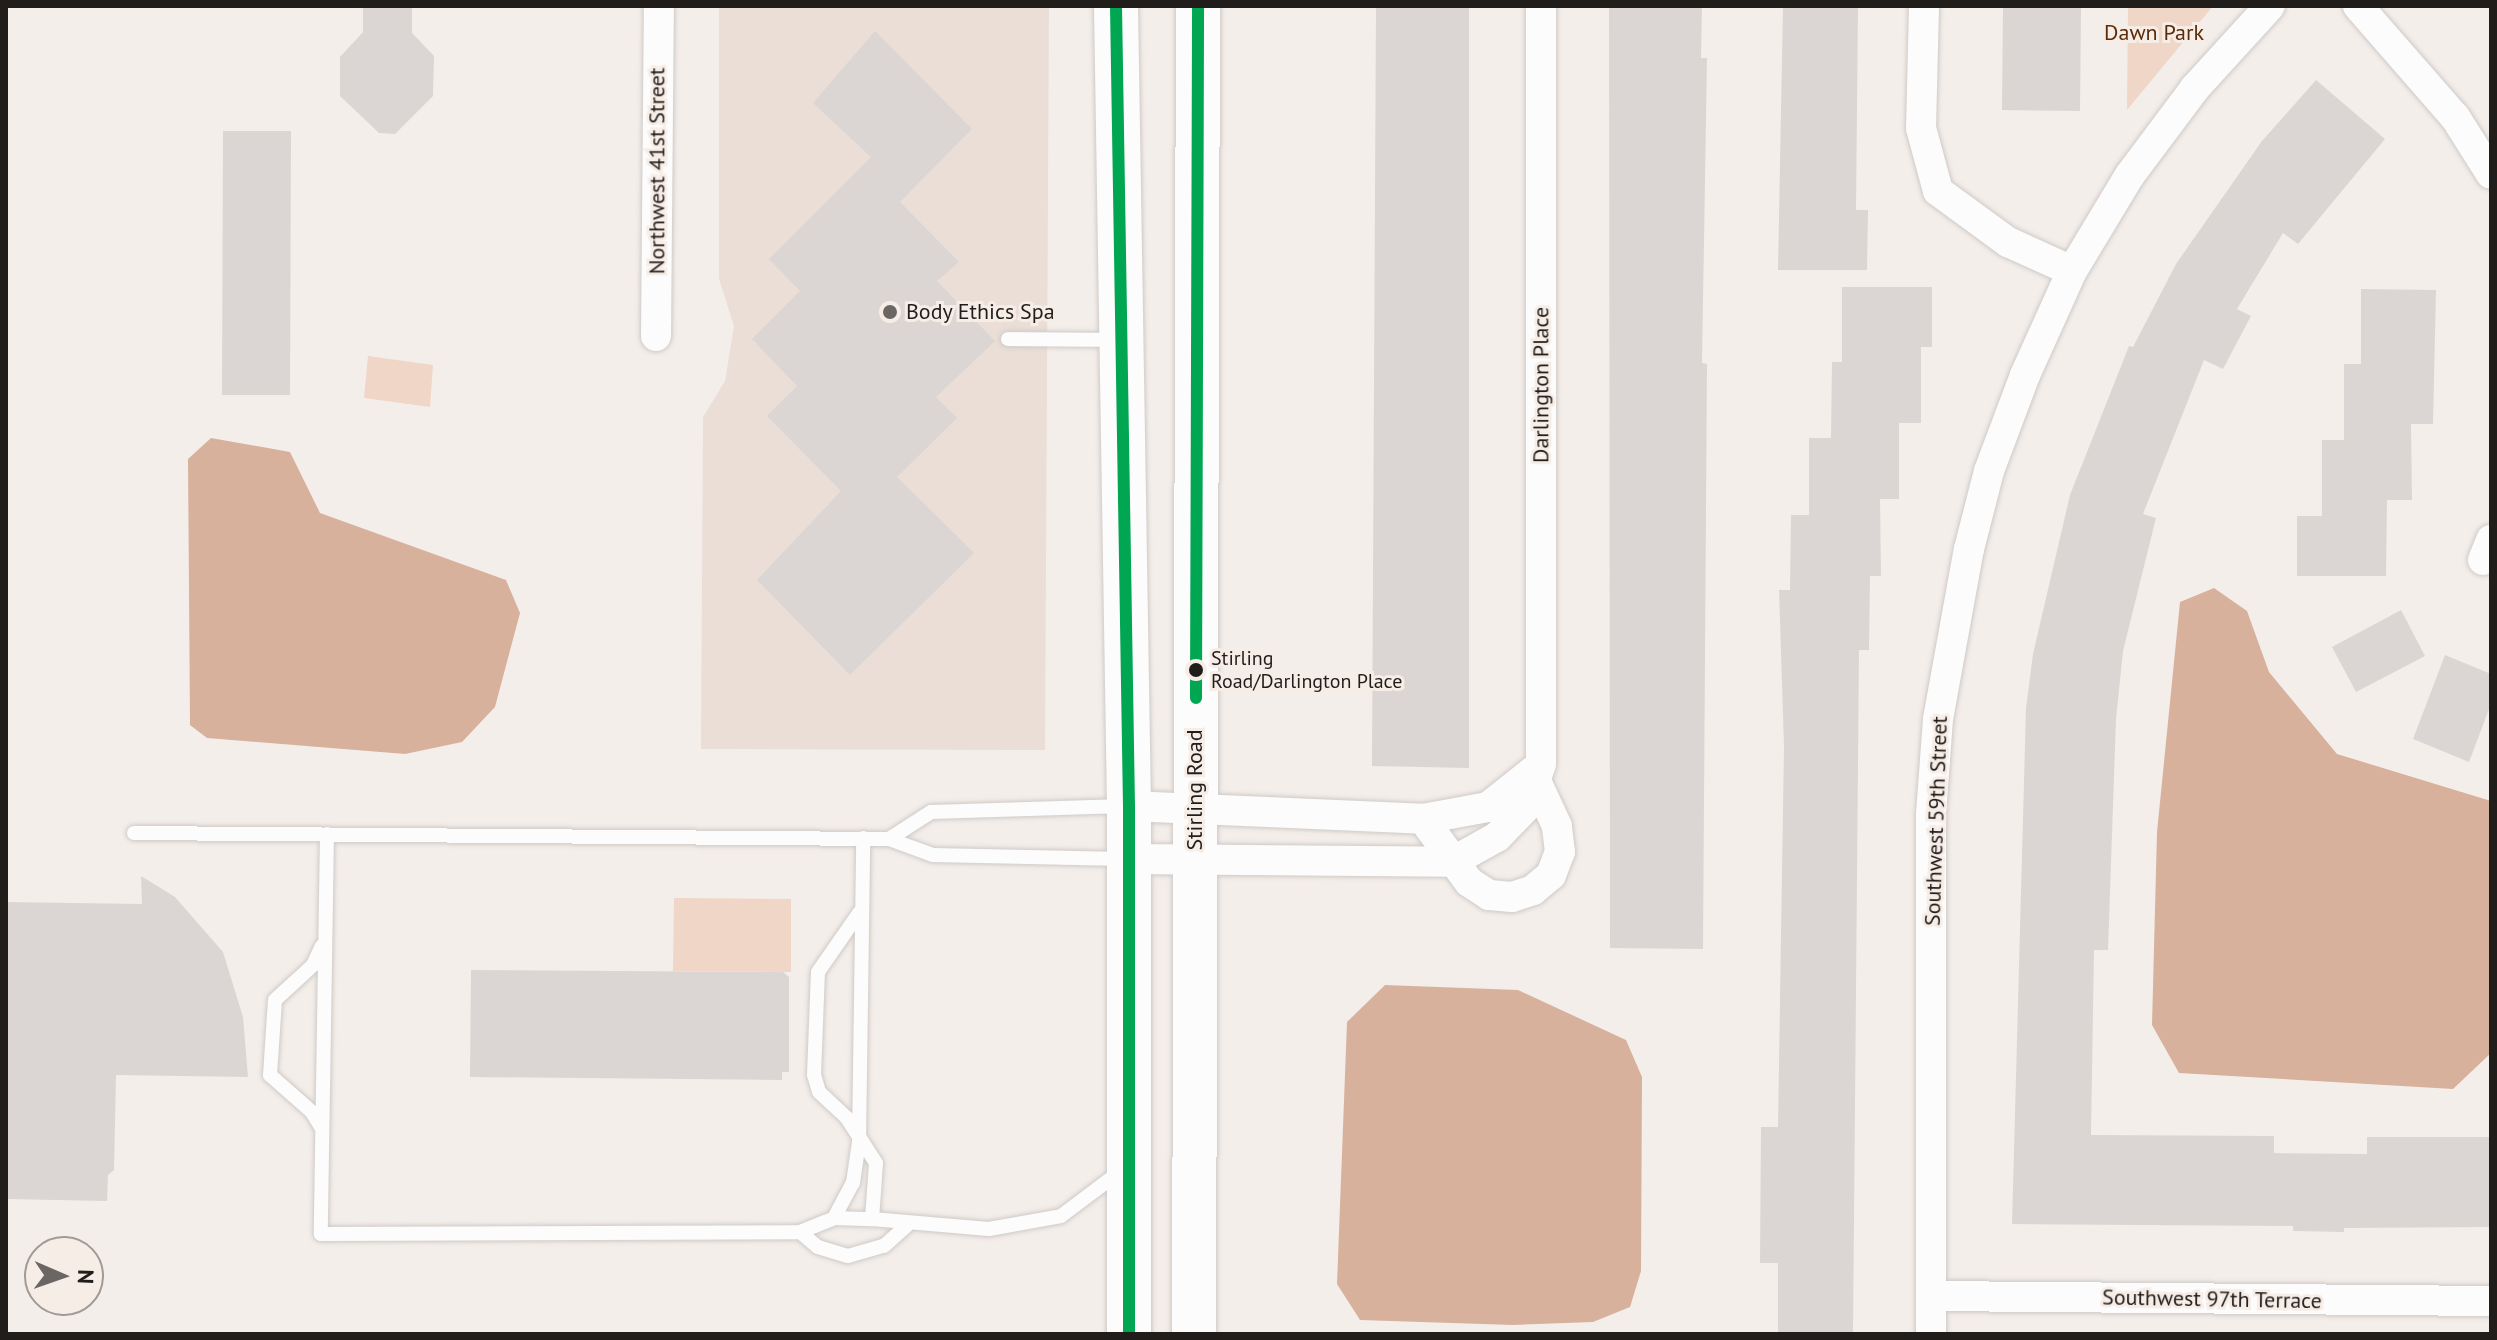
<!DOCTYPE html>
<html>
<head>
<meta charset="utf-8">
<style>
  body { margin:0 }
  #map { position:relative; width:2497px; height:1340px; overflow:hidden; background:#f4eeea; font-family:"PT Sans",sans-serif }
  div>[style] { position:absolute }
  .built>* { inset:0; background:#eaded7 }
  .green>* { inset:0; background:#efd6c7 }
  .water>* { inset:0; background:#d7b19c }
  .building>* { inset:0; background:#dbd6d3 }
  .roads { filter:drop-shadow(0 0 2px #cecac7) drop-shadow(0 0 2px #cecac7) }
  .service>* { height:14px; margin:-7px; padding:0 7px; transform-origin:7px; border-radius:7px; background:#fdfcfc }
  .minor>* { height:30px; margin:-15px; padding:0 15px; transform-origin:15px; border-radius:15px; background:#fdfcfc }
  .primary>* { height:44px; margin:-22px; padding:0 22px; transform-origin:22px; border-radius:22px; background:#fdfcfc }
  .bus-1>* { height:12px; margin:-6px; padding:0 6px; transform-origin:6px; border-radius:6px; background:#00a651 }
  .dots>* { width:22px; height:22px; translate:-50% -50%; box-sizing:border-box; border:4px solid #f7ede7; border-radius:50% }
  span { translate:-50% -50%; white-space:nowrap; text-align:center; line-height:1.15; -webkit-text-stroke:6px #f7ede7; paint-order:stroke }
  .bus-label { font-size:20px; color:#211d1b }
  .left { translate:0 -50%; text-align:left }
  .park-label { font-size:22px; color:#5c2b0a }
  .street-label { font-size:22px; color:#211d1b }
  .poi-label { font-size:22px; color:#211d1b }
  .frame { position:absolute; inset:0; border:8px solid #211d1b; pointer-events:none }
  .north { position:absolute; left:24px; top:1236px; width:80px; height:80px; box-sizing:border-box; background:#f7ede7; border:2px solid #a19a95; border-radius:50%; rotate:92deg; font-size:22px; font-weight:700; line-height:32px; text-align:center; color:#211d1b }
  .north::after { content:''; display:block; margin:auto; width:28px; height:36px; background:#6b6663; clip-path:polygon(50% 0,100% 100%,50% 72%,0 100%) }
</style>
</head>
<body>
<div id="map">
  <div class="built">
    <i style="clip-path:polygon(719px 6px,1049px 6px,1045px 750px,701px 749px,703px 417px,725px 381px,734px 326px,719px 279px)"></i>
  </div>
  <div class="green">
    <i style="clip-path:polygon(2128px 6px,2213px 6px,2127px 110px)"></i>
    <i style="clip-path:polygon(368px 356px,433px 365px,430px 407px,364px 398px)"></i>
    <i style="clip-path:polygon(674px 898px,791px 899px,791px 972px,673px 971px)"></i>
  </div>
  <div class="water">
    <i style="clip-path:polygon(211px 438px,290px 452px,320px 513px,506px 580px,520px 613px,495px 707px,462px 742px,405px 754px,207px 738px,190px 725px,188px 459px)"></i>
    <i style="clip-path:polygon(2214px 588px,2247px 611px,2269px 672px,2337px 754px,2491px 801px,2491px 1053px,2453px 1089px,2179px 1073px,2152px 1025px,2157px 832px,2180px 602px)"></i>
    <i style="clip-path:polygon(1385px 985px,1518px 990px,1626px 1040px,1642px 1077px,1641px 1271px,1630px 1307px,1593px 1322px,1513px 1325px,1360px 1320px,1337px 1284px,1347px 1022px)"></i>
  </div>
  <div class="building">
    <i style="clip-path:polygon(363px 6px,412px 6px,412px 33px,434px 56px,433px 96px,395px 134px,379px 133px,340px 96px,340px 57px,363px 32px)"></i>
    <i style="clip-path:polygon(1376px 6px,1469px 6px,1469px 768px,1372px 766px)"></i>
    <i style="clip-path:polygon(1609px 6px,1702px 6px,1701px 58px,1707px 58px,1702px 363px,1707px 364px,1703px 949px,1610px 948px)"></i>
    <i style="clip-path:polygon(1783px 6px,1858px 6px,1856px 210px,1868px 210px,1867px 270px,1778px 270px)"></i>
    <i style="clip-path:polygon(2003px 6px,2081px 6px,2080px 111px,2002px 110px)"></i>
    <i style="clip-path:polygon(875px 31px,972px 129px,900px 202px,959px 262px,937px 281px,995px 341px,936px 397px,957px 418px,897px 477px,974px 553px,850px 675px,757px 580px,841px 491px,767px 416px,797px 386px,752px 339px,800px 291px,769px 259px,871px 157px,813px 103px)"></i>
    <i style="clip-path:polygon(2316px 80px,2385px 139px,2298px 244px,2283px 233px,2237px 309px,2251px 316px,2223px 369px,2204px 360px,2143px 514px,2156px 518px,2123px 651px,2116px 719px,2108px 950px,2094px 950px,2091px 1135px,2274px 1136px,2274px 1153px,2367px 1154px,2367px 1137px,2491px 1137px,2491px 1227px,2344px 1228px,2344px 1232px,2293px 1231px,2293px 1226px,2012px 1224px,2026px 708px,2033px 654px,2070px 495px,2129px 346px,2133px 347px,2176px 264px,2262px 141px)"></i>
    <i style="clip-path:polygon(223px 131px,291px 131px,290px 395px,222px 395px)"></i>
    <i style="clip-path:polygon(1842px 287px,1932px 287px,1932px 347px,1921px 347px,1921px 423px,1899px 423px,1899px 499px,1880px 499px,1881px 576px,1870px 576px,1869px 650px,1859px 650px,1853px 1334px,1778px 1334px,1778px 1263px,1760px 1263px,1761px 1127px,1778px 1127px,1784px 746px,1779px 590px,1790px 590px,1791px 515px,1809px 515px,1809px 438px,1831px 438px,1832px 362px,1842px 362px)"></i>
    <i style="clip-path:polygon(2361px 289px,2436px 290px,2433px 424px,2411px 424px,2412px 500px,2387px 500px,2386px 576px,2297px 576px,2297px 516px,2322px 516px,2322px 440px,2344px 440px,2344px 364px,2361px 364px)"></i>
    <i style="clip-path:polygon(2401px 610px,2425px 656px,2356px 692px,2332px 647px)"></i>
    <i style="clip-path:polygon(2445px 655px,2491px 674px,2491px 704px,2469px 762px,2413px 739px)"></i>
    <i style="clip-path:polygon(141px 876px,175px 897px,223px 952px,243px 1017px,248px 1077px,116px 1075px,114px 1170px,108px 1175px,107px 1201px,6px 1199px,6px 902px,142px 904px)"></i>
    <i style="clip-path:polygon(471px 970px,783px 972px,789px 977px,789px 1072px,782px 1072px,782px 1080px,470px 1077px)"></i>
  </div>
  <div class="roads">
    <div class="service">
      <i style="left:1008px;top:339px;width:108px;rotate:0.5deg"></i>
      <i style="left:134px;top:833px;width:755px;rotate:0.46deg"></i>
      <i style="left:889px;top:839px;width:47px;rotate:20deg"></i>
      <i style="left:933px;top:855px;width:190px;rotate:1.2deg"></i>
      <i style="left:327px;top:834px;width:400px;rotate:90.9deg"></i>
      <i style="left:321px;top:1234px;width:479px;rotate:-0.2deg"></i>
      <i style="left:800px;top:1232px;width:37px;rotate:-22deg"></i>
      <i style="left:834px;top:1218px;width:38px;rotate:2deg"></i>
      <i style="left:872px;top:1219px;width:56px;rotate:-85.9deg"></i>
      <i style="left:876px;top:1163px;width:54px;rotate:-122.8deg"></i>
      <i style="left:847px;top:1118px;width:38px;rotate:-137deg"></i>
      <i style="left:819px;top:1092px;width:18px;rotate:-106deg"></i>
      <i style="left:814px;top:1075px;width:103px;rotate:-87.8deg"></i>
      <i style="left:818px;top:972px;width:72px;rotate:-55.2deg"></i>
      <i style="left:889px;top:839px;width:50px;rotate:-32.7deg"></i>
      <i style="left:931px;top:812px;width:194px;rotate:-1.8deg"></i>
      <i style="left:321px;top:1127px;width:17px;rotate:-121deg"></i>
      <i style="left:312px;top:1112px;width:56px;rotate:-138.6deg"></i>
      <i style="left:270px;top:1075px;width:75px;rotate:-86.2deg"></i>
      <i style="left:275px;top:1000px;width:52px;rotate:-42.6deg"></i>
      <i style="left:313px;top:965px;width:21px;rotate:-65deg"></i>
      <i style="left:834px;top:1218px;width:40px;rotate:-62deg"></i>
      <i style="left:853px;top:1183px;width:41px;rotate:-81.7deg"></i>
      <i style="left:859px;top:1142px;width:304px;rotate:-89.2deg"></i>
      <i style="left:872px;top:1219px;width:117px;rotate:4.9deg"></i>
      <i style="left:989px;top:1229px;width:73px;rotate:-10.2deg"></i>
      <i style="left:1061px;top:1216px;width:75px;rotate:-36.9deg"></i>
      <i style="left:800px;top:1232px;width:23px;rotate:40deg"></i>
      <i style="left:818px;top:1247px;width:31px;rotate:17deg"></i>
      <i style="left:848px;top:1256px;width:37px;rotate:-16deg"></i>
      <i style="left:884px;top:1246px;width:31px;rotate:-42deg"></i>
    </div>
    <div class="minor">
      <i style="left:1924px;top:6px;width:122px;rotate:91.4deg"></i>
      <i style="left:1921px;top:128px;width:65px;rotate:74.9deg"></i>
      <i style="left:1938px;top:191px;width:87px;rotate:36.1deg"></i>
      <i style="left:2008px;top:242px;width:70px;rotate:24.4deg"></i>
      <i style="left:2358px;top:6px;width:147px;rotate:48.9deg"></i>
      <i style="left:2455px;top:117px;width:67px;rotate:57.7deg"></i>
      <i style="left:656px;top:336px;width:330px;rotate:-89.5deg"></i>
      <i style="left:2483px;top:560px;width:22px;rotate:-68deg"></i>
      <i style="left:1129px;top:806px;width:294px;rotate:2.5deg"></i>
      <i style="left:1423px;top:819px;width:66px;rotate:-10.5deg"></i>
      <i style="left:1488px;top:807px;width:63px;rotate:-38.5deg"></i>
      <i style="left:1423px;top:819px;width:78px;rotate:53.9deg"></i>
      <i style="left:1469px;top:882px;width:24px;rotate:33deg"></i>
      <i style="left:1489px;top:895px;width:23px;rotate:5deg"></i>
      <i style="left:1512px;top:897px;width:22px;rotate:-18deg"></i>
      <i style="left:1533px;top:890px;width:23px;rotate:-40deg"></i>
      <i style="left:1551px;top:875px;width:25px;rotate:-69deg"></i>
      <i style="left:1560px;top:852px;width:26px;rotate:-97deg"></i>
      <i style="left:1557px;top:826px;width:50px;rotate:-115deg"></i>
      <i style="left:1129px;top:859px;width:323px;rotate:0.5deg"></i>
      <i style="left:1452px;top:862px;width:51px;rotate:-29.1deg"></i>
      <i style="left:1497px;top:837px;width:43px;rotate:-45.9deg"></i>
      <i style="left:1527px;top:806px;width:44px;rotate:-71.6deg"></i>
      <i style="left:1541px;top:764px;width:758px;rotate:-90deg"></i>
      <i style="left:1932px;top:1296px;width:559px;rotate:0.51deg"></i>
      <i style="left:1931px;top:1334px;width:520px;rotate:-90deg"></i>
      <i style="left:1931px;top:814px;width:95px;rotate:-85.8deg"></i>
      <i style="left:1938px;top:719px;width:173px;rotate:-79.7deg"></i>
      <i style="left:1969px;top:549px;width:81px;rotate:-75.6deg"></i>
      <i style="left:1989px;top:471px;width:103px;rotate:-69.4deg"></i>
      <i style="left:2025px;top:375px;width:114px;rotate:-65.7deg"></i>
      <i style="left:2072px;top:271px;width:112px;rotate:-58.9deg"></i>
      <i style="left:2130px;top:175px;width:109px;rotate:-53.2deg"></i>
      <i style="left:2195px;top:88px;width:111px;rotate:-47.6deg"></i>
    </div>
    <div class="primary">
      <i style="left:1116px;top:6px;width:800px;rotate:89.07deg"></i>
      <i style="left:1129px;top:806px;width:528px;rotate:90deg"></i>
      <i style="left:1194px;top:1334px;width:1328px;rotate:-89.83deg"></i>
    </div>
  </div>
  <div class="bus-1">
    <i style="left:1116px;top:6px;width:800px;rotate:89.07deg"></i>
    <i style="left:1129px;top:806px;width:528px;rotate:90deg"></i>
    <i style="left:1196px;top:698px;width:692px;rotate:-89.83deg"></i>
  </div>
  <div class="dots">
    <i style="left:890px;top:312px;background:#6b6663"></i>
    <i style="left:1196px;top:670px;background:#211d1b"></i>
  </div>
  <div class="bus-label">
    <span class="left" style="left:1211px;top:670px">Stirling<br>Road/Darlington Place</span>
  </div>
  <div class="park-label">
    <span style="left:2154px;top:33px">Dawn Park</span>
  </div>
  <div class="street-label">
    <span style="left:657px;top:171px;rotate:-90deg">Northwest 41st Street</span>
    <span style="left:1541px;top:385px;rotate:-90deg">Darlington Place</span>
    <span style="left:1195px;top:790px;rotate:-90deg">Stirling Road</span>
    <span style="left:1936px;top:821px;rotate:-88deg">Southwest 59th Street</span>
    <span style="left:2212px;top:1299px;rotate:1deg">Southwest 97th Terrace</span>
  </div>
  <div class="poi-label">
    <span class="left" style="left:906px;top:312px">Body Ethics Spa</span>
  </div>
  <div class="frame"></div>
  <div class="north">N</div>
</div>
</body>
</html>
